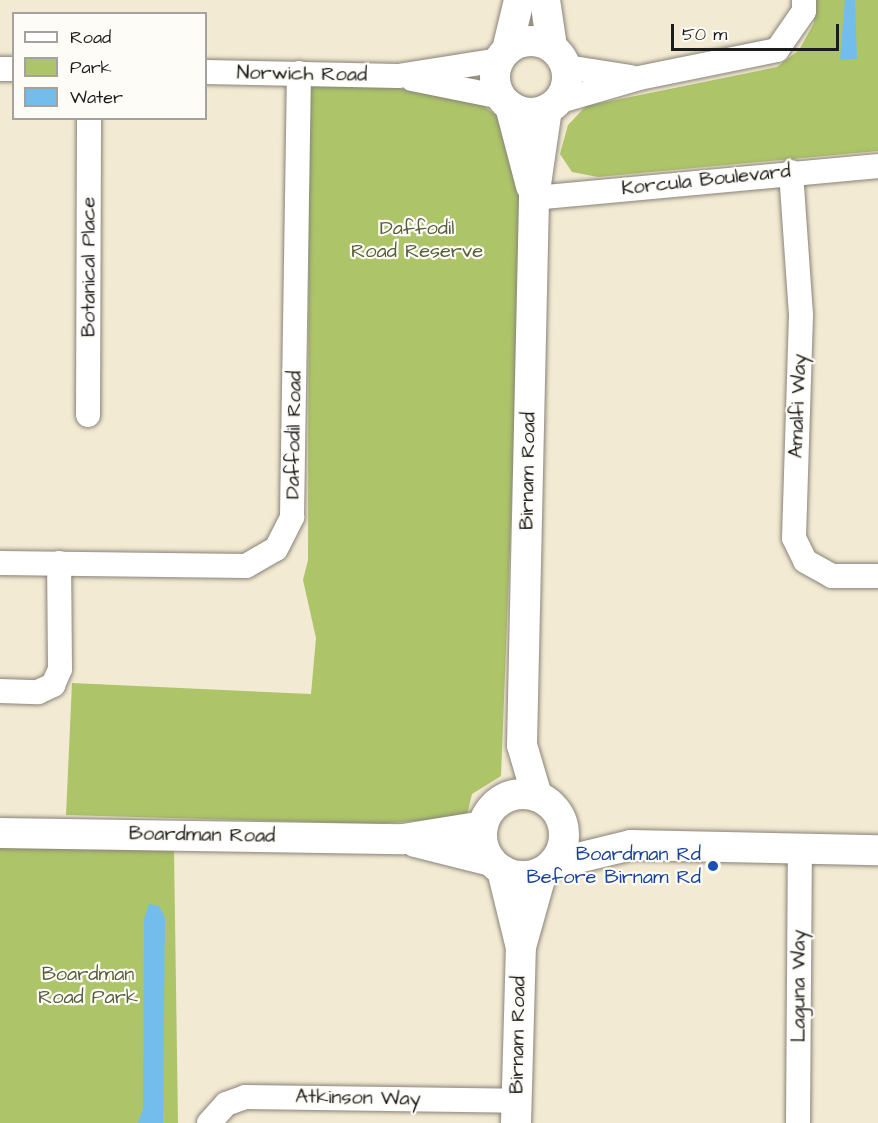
<!DOCTYPE html>
<html>
<head>
<meta charset="utf-8">
<style>
  body { margin:0 }
  #map { position:relative; width:878px; height:1123px; overflow:hidden; background:#f3ead3; font-family:"Architects Daughter",sans-serif }
  div>[style] { position:absolute }
  .green>* { inset:0; background:#adc469 }
  .water>* { inset:0; background:#72bdeb }
  .roads { filter:drop-shadow(0 0 2px #888378) drop-shadow(0 0 2px #888378) }
  .minor>* { height:24px; margin:-12px; padding:0 12px; transform-origin:12px; border-radius:12px; background:#fff }
  .tertiary>* { height:30px; margin:-15px; padding:0 15px; transform-origin:15px; border-radius:15px; background:#fff }
  .tertiary>.ring { margin:-15px; padding:0; box-sizing:content-box; background:none; border:30px solid #fff; border-radius:50% }
  .dots>* { width:16px; height:16px; translate:-50% -50%; box-sizing:border-box; border:3px solid #fdfcf7; border-radius:50% }
  span { translate:-50% -50%; white-space:nowrap; text-align:center; line-height:1.15; -webkit-text-stroke:4.5px #fdfcf7; paint-order:stroke }
  .street-label { font-size:20px; color:#1c1c1c }
  .park-label { font-size:20px; color:#565f3b }
  .transit-label { font-size:20px; color:#164399 }
  .right { translate:-100% -50%; text-align:right }
  .legend { position:absolute; left:12px; top:12px; width:195px; height:108px; box-sizing:border-box; background:#fdfcf7; border:2px solid #a3a29f; margin:0; padding:8px 10px; list-style:none; font-size:18px; color:#1c1c1c }
  .legend li { display:flex; align-items:center; gap:12px; height:30px }
  .legend b { width:30px; border:2px solid #a3a29f }
  .scale { position:absolute; left:671px; top:24px; width:168px; height:27px; box-sizing:border-box; border:3px solid #1c1c1c; border-top:0; padding-left:8px; font-size:18px; line-height:21px; white-space:nowrap; color:#1c1c1c; -webkit-text-stroke:4px #fdfcf7; paint-order:stroke }
</style>
</head>
<body>
<div id="map">
  <div class="green">
    <i style="clip-path:polygon(815px 0,878px 0,878px 151px,598px 177px,572px 172px,560px 154px,568px 125px,586px 106px,777px 67px,799px 50px,814px 23px)"></i>
    <i style="clip-path:polygon(309px 84px,386px 86px,480px 103px,501px 119px,524px 192px,501px 776px,472px 794px,467px 815px,426px 820px,379px 824px,66px 815px,72px 683px,311px 694px,316px 638px,303px 580px,308px 560px)"></i>
    <i style="clip-path:polygon(0 847px,174px 850px,178px 1123px,0 1123px)"></i>
  </div>
  <div class="water">
    <i style="clip-path:polygon(845px 0,855px 0,857px 59px,840px 60px)"></i>
    <i style="clip-path:polygon(149px 904px,159px 906px,165px 917px,163px 1123px,138px 1123px,143px 1109px,144px 919px)"></i>
  </div>
  <div class="roads">
    <div class="minor">
      <i style="left:566px;top:67px;width:65px;rotate:8.9deg"></i>
      <i style="left:0;top:69px;width:14px"></i>
      <i style="left:206px;top:72px;width:192px;rotate:1.2deg"></i>
      <i style="left:398px;top:76px;width:102px;rotate:-9deg"></i>
      <i style="left:412px;top:79px;width:91px;rotate:11.4deg"></i>
      <i style="left:557px;top:102px;width:85px;rotate:-16.3deg"></i>
      <i style="left:639px;top:78px;width:141px;rotate:-11.5deg"></i>
      <i style="left:777px;top:50px;width:47px;rotate:-55.3deg"></i>
      <i style="left:804px;top:11px;width:11px;rotate:-90deg"></i>
      <i style="left:791px;top:172px;width:143px;rotate:86deg"></i>
      <i style="left:801px;top:315px;width:223px;rotate:91.8deg"></i>
      <i style="left:794px;top:538px;width:25px;rotate:64deg"></i>
      <i style="left:805px;top:561px;width:31px;rotate:29deg"></i>
      <i style="left:832px;top:576px;width:46px"></i>
      <i style="left:534px;top:198px;width:345px;rotate:-5.3deg"></i>
      <i style="left:88px;top:415px;width:297px;rotate:-89.8deg"></i>
      <i style="left:0;top:563px;width:246px;rotate:0.7deg"></i>
      <i style="left:246px;top:566px;width:34px;rotate:-30deg"></i>
      <i style="left:276px;top:549px;width:36px;rotate:-63deg"></i>
      <i style="left:292px;top:517px;width:444px;rotate:-89.1deg"></i>
      <i style="left:0;top:691px;width:38px;rotate:2deg"></i>
      <i style="left:38px;top:692px;width:17px;rotate:-25deg"></i>
      <i style="left:53px;top:685px;width:17px;rotate:-66deg"></i>
      <i style="left:60px;top:669px;width:106px;rotate:-90.5deg"></i>
      <i style="left:209px;top:1123px;width:25px;rotate:-48deg"></i>
      <i style="left:226px;top:1104px;width:20px;rotate:-20deg"></i>
      <i style="left:245px;top:1097px;width:272px;rotate:0.8deg"></i>
      <i style="left:798px;top:1123px;width:275px;rotate:-89.6deg"></i>
    </div>
    <div class="tertiary">
      <i style="left:545px;top:0;width:48px;rotate:81.5deg"></i>
      <i class="ring" style="left:495px;top:41px;width:42px;height:42px"></i>
      <i style="left:507px;top:50px;width:51px;rotate:-76.5deg"></i>
      <i style="left:510px;top:106px;width:83px;rotate:75.3deg"></i>
      <i class="ring" style="left:482px;top:794px;width:52px;height:52px"></i>
      <i style="left:537px;top:796px;width:53px;rotate:-106.4deg"></i>
      <i style="left:522px;top:745px;width:547px;rotate:-88.74deg"></i>
      <i style="left:534px;top:198px;width:90px;rotate:-81.7deg"></i>
      <i style="left:0;top:833px;width:403px;rotate:0.9deg"></i>
      <i style="left:403px;top:839px;width:81px;rotate:-9.2deg"></i>
      <i style="left:415px;top:842px;width:78px;rotate:14deg"></i>
      <i style="left:553px;top:864px;width:80px;rotate:-13.7deg"></i>
      <i style="left:631px;top:845px;width:247px;rotate:1.2deg"></i>
      <i style="left:502px;top:870px;width:76px;rotate:76.3deg"></i>
      <i style="left:516px;top:1123px;width:176px;rotate:-88.4deg"></i>
      <i style="left:521px;top:947px;width:78px;rotate:-74.4deg"></i>
    </div>
  </div>
  <div class="dots">
    <i style="left:713px;top:866px;background:#1a4fb4"></i>
  </div>
  <div class="street-label">
    <span style="left:302px;top:74px;rotate:1deg">Norwich Road</span>
    <span style="left:706px;top:180px;rotate:-6deg">Korcula Boulevard</span>
    <span style="left:89px;top:267px;rotate:-90deg">Botanical Place</span>
    <span style="left:798px;top:406px;rotate:-88deg">Amalfi Way</span>
    <span style="left:294px;top:435px;rotate:-89deg">Daffodil Road</span>
    <span style="left:528px;top:471px;rotate:-89deg">Birnam Road</span>
    <span style="left:202px;top:835px;rotate:1deg">Boardman Road</span>
    <span style="left:799px;top:986px;rotate:-90deg">Laguna Way</span>
    <span style="left:518px;top:1035px;rotate:-89deg">Birnam Road</span>
    <span style="left:358px;top:1098px;rotate:1deg">Atkinson Way</span>
  </div>
  <div class="park-label">
    <span style="left:417px;top:240px">Daffodil<br>Road Reserve</span>
    <span style="left:88px;top:986px">Boardman<br>Road Park</span>
  </div>
  <div class="transit-label">
    <span class="right" style="left:701px;top:866px">Boardman Rd<br>Before Birnam Rd</span>
  </div>
  <ul class="legend">
  <li><b style="height:8px;background:#fff"></b>Road</li>
  <li><b style="height:16px;background:#adc469"></b>Park</li>
  <li><b style="height:16px;background:#72bdeb"></b>Water</li>
  </ul>
  <div class="scale">50 m</div>
</div>
</body>
</html>
